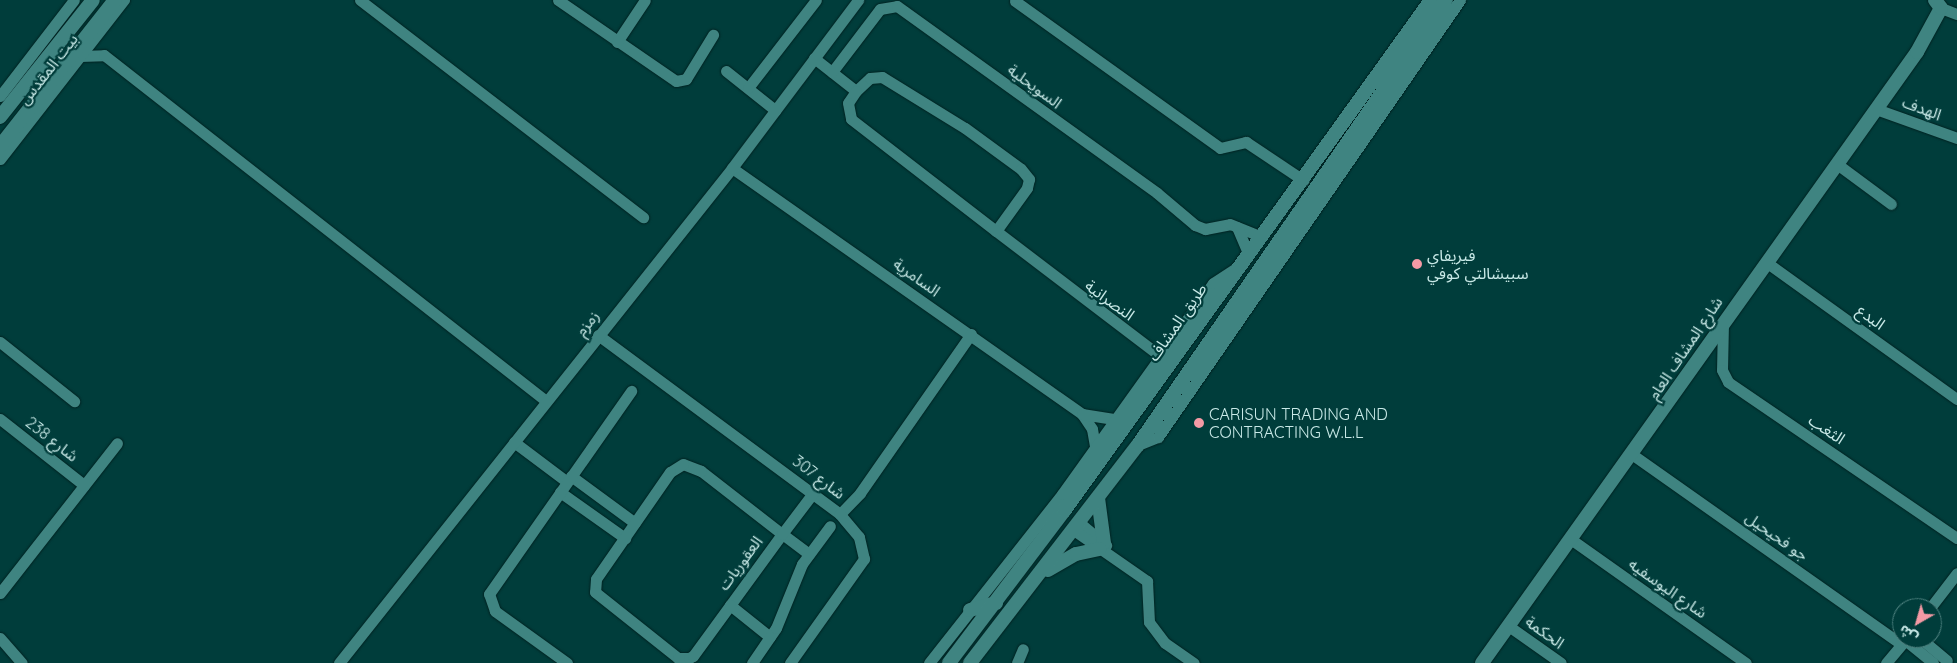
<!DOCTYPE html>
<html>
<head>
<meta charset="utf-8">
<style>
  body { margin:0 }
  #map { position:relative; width:1957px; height:663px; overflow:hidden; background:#003d3b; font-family:Quicksand,"Noto Sans Arabic",sans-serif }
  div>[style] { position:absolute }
  .roads { filter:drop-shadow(0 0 1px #002221) drop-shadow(0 0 1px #002221) }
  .minor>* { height:11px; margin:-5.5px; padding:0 5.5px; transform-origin:5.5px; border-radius:5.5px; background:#3f8481 }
  .tertiary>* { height:14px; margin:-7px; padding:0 7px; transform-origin:7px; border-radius:7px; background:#3f8481 }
  .dots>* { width:14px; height:14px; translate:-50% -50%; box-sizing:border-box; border:2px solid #003d3b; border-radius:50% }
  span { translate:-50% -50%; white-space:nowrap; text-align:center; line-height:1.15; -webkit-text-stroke:4.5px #003d3b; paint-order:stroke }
  .street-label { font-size:16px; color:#c8e9e7 }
  .poi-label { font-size:16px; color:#c8e9e7 }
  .left { translate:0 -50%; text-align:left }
  .north { position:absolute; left:1892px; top:598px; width:50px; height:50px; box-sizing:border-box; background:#003d3b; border:1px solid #508280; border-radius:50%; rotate:218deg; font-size:14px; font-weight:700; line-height:20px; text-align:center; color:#c8e9e7 }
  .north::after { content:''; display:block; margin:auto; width:18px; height:22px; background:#f49aa5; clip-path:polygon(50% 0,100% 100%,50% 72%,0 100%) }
</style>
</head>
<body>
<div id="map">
  <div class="roads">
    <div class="minor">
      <i style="left:360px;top:0;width:357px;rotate:37.5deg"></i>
      <i style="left:558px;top:0;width:143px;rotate:34.5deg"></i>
      <i style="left:676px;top:81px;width:10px;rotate:-11deg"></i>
      <i style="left:686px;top:79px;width:52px;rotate:-58.5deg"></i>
      <i style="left:1015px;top:1px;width:252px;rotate:35.6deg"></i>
      <i style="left:1220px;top:148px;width:27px;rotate:-13deg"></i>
      <i style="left:1246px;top:142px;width:69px;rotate:33.7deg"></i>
      <i style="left:1941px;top:8px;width:17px;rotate:21deg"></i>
      <i style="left:617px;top:42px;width:50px;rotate:-56.3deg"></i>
      <i style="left:80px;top:56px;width:24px;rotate:-2deg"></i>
      <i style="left:104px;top:55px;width:561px;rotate:38.05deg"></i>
      <i style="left:814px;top:58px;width:53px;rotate:38.2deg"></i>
      <i style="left:856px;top:91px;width:19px;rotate:-43deg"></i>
      <i style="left:870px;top:78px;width:12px;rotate:-5deg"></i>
      <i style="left:882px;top:77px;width:97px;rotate:31.6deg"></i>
      <i style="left:965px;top:128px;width:69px;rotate:36.2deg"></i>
      <i style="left:1021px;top:169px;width:13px;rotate:51deg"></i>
      <i style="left:1029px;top:179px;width:9px;rotate:103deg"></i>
      <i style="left:1027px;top:188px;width:53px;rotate:125.8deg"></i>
      <i style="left:996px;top:231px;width:206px;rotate:37.3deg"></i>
      <i style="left:726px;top:71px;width:63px;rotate:38.5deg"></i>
      <i style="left:832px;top:72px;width:79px;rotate:-52.7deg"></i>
      <i style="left:880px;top:9px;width:17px;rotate:-10deg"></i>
      <i style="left:897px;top:6px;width:320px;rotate:35.7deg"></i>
      <i style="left:1157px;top:193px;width:50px;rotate:40.1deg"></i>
      <i style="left:1195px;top:225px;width:11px;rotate:22deg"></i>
      <i style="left:1205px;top:229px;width:25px;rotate:-11deg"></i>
      <i style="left:1230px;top:224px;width:32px;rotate:22deg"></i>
      <i style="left:748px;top:88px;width:111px;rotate:-52.3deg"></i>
      <i style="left:856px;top:91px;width:14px;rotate:124deg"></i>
      <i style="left:848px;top:103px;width:16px;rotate:79deg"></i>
      <i style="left:851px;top:119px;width:183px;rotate:37.7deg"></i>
      <i style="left:0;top:96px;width:121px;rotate:-52.4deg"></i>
      <i style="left:1876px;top:109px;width:86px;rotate:19.7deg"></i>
      <i style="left:0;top:159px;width:202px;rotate:-52.1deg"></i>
      <i style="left:1837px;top:164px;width:67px;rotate:36.5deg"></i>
      <i style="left:732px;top:168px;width:428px;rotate:35.1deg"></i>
      <i style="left:1082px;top:414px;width:18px;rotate:56deg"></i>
      <i style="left:1092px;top:429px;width:17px;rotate:80deg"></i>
      <i style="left:1237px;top:227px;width:28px;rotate:67deg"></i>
      <i style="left:1766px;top:262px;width:235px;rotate:35.7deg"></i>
      <i style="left:1723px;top:323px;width:47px;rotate:91.2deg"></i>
      <i style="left:1722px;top:370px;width:13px;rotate:63deg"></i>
      <i style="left:1728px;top:382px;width:277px;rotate:34.3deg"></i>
      <i style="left:598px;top:335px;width:301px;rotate:36.5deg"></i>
      <i style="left:840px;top:514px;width:29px;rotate:-46deg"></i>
      <i style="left:860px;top:493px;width:194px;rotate:-55.1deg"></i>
      <i style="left:0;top:342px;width:95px;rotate:38.6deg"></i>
      <i style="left:1082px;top:414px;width:32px;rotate:9deg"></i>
      <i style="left:0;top:419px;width:107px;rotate:38.2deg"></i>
      <i style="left:514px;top:442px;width:66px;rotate:37deg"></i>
      <i style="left:1138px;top:445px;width:22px;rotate:-22deg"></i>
      <i style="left:1158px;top:437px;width:531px;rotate:-55.35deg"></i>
      <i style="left:1633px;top:455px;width:328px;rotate:35.2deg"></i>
      <i style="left:571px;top:476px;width:79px;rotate:36.3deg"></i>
      <i style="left:560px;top:492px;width:80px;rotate:35.3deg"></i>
      <i style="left:1081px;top:524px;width:33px;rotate:40deg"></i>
      <i style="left:1075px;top:531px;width:88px;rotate:34.8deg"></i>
      <i style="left:1572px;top:540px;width:213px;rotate:35.3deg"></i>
      <i style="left:809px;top:554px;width:34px;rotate:-143deg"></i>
      <i style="left:782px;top:534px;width:103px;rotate:-142.1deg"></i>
      <i style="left:701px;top:471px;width:19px;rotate:-159deg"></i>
      <i style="left:683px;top:464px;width:15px;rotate:148deg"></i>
      <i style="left:670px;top:472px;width:130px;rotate:124.7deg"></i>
      <i style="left:596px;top:579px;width:13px;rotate:94deg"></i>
      <i style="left:595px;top:592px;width:106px;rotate:38.5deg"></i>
      <i style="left:678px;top:658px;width:11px"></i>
      <i style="left:689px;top:658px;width:4px;rotate:-27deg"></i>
      <i style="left:693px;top:656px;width:151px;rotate:-53.9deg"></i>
      <i style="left:782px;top:534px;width:51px;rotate:-52.9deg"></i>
      <i style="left:1147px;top:581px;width:41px;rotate:87.2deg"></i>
      <i style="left:1149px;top:622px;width:26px;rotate:53deg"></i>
      <i style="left:1165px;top:643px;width:35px;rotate:35deg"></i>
      <i style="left:0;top:593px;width:190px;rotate:-52deg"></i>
      <i style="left:730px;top:605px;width:51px;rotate:38.7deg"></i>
      <i style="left:1930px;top:608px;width:44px;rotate:-52.4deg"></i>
      <i style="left:1510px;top:627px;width:62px;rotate:35.2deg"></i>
      <i style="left:0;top:638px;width:33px;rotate:49deg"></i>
      <i style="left:1920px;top:638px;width:35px;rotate:40deg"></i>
      <i style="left:1905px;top:640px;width:36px;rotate:39deg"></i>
      <i style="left:339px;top:663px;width:632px;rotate:-51.55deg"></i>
      <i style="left:732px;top:168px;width:210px;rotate:-53.1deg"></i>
      <i style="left:567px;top:663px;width:89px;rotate:-144.2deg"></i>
      <i style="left:495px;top:611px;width:18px;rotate:-109deg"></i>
      <i style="left:489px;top:594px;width:248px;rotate:-55deg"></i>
      <i style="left:752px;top:663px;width:42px;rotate:-55.6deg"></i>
      <i style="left:776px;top:628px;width:69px;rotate:-67.9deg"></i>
      <i style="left:802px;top:564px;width:47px;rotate:-53.6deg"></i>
      <i style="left:790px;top:663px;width:128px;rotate:-54.6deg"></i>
      <i style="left:864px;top:559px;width:23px;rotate:-103deg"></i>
      <i style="left:859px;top:537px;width:30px;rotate:-130deg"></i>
      <i style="left:929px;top:663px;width:215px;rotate:-51.8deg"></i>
      <i style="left:1062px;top:494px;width:259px;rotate:-54.4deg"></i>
      <i style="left:1213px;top:283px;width:27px;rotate:-33deg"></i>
      <i style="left:1017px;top:663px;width:15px;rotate:-67deg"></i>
      <i style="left:1886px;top:663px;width:31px;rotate:-50deg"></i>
    </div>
    <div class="tertiary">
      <i style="left:0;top:117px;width:149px;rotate:-51.5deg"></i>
      <i style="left:0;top:146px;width:186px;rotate:-51.8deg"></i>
      <i style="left:1098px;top:498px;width:45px;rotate:82.4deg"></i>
      <i style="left:1048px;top:570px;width:32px;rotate:-30deg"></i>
      <i style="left:1076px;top:554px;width:24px;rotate:-12deg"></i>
      <i style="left:970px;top:610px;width:27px;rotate:-15deg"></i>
      <i style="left:949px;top:663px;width:191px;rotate:-52.9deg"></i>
      <i style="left:1064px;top:511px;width:629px;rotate:-54.31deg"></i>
      <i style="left:970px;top:663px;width:275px;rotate:-52.4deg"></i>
      <i style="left:1138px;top:445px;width:541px;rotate:-55.31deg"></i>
      <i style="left:1482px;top:663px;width:750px;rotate:-54.55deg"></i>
      <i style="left:1917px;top:52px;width:50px;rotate:-61.4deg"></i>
      <i style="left:1941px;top:8px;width:10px;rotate:-127deg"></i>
    </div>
  </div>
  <div class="dots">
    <i style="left:1417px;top:264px;background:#f49aa5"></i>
    <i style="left:1199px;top:423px;background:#f49aa5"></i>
  </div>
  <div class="street-label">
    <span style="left:48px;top:69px;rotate:-52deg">بيت المقدس</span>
    <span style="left:1035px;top:86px;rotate:36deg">السويحلية</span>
    <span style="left:1922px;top:108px;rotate:20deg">الهدف</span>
    <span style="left:917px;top:277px;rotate:35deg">السامرية</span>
    <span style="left:1110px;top:300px;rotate:36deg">النصرانية</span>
    <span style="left:1871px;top:317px;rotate:36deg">البدع</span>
    <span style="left:1177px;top:322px;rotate:-55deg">طريق المشاف</span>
    <span style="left:587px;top:323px;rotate:-51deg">زمزم</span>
    <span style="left:1685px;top:348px;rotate:-56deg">شارع المشاف العام</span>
    <span style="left:1827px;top:429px;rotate:34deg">الثغب</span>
    <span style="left:52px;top:439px;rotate:38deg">شارع 238</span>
    <span style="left:819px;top:477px;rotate:37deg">شارع 307</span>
    <span style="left:1777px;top:536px;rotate:35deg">جو فحيحيل</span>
    <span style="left:740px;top:563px;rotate:-54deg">العقوريات</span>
    <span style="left:1668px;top:588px;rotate:35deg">شارع اليوسفيه</span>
    <span style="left:1545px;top:632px;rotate:35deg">الحكمة</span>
  </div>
  <div class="poi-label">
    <span class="left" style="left:1427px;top:264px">فيريفاي<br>سبيشالتي كوفي</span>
    <span class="left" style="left:1209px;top:423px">CARISUN TRADING AND<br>CONTRACTING W.L.L</span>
  </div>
  <div class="north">ش</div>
</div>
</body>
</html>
